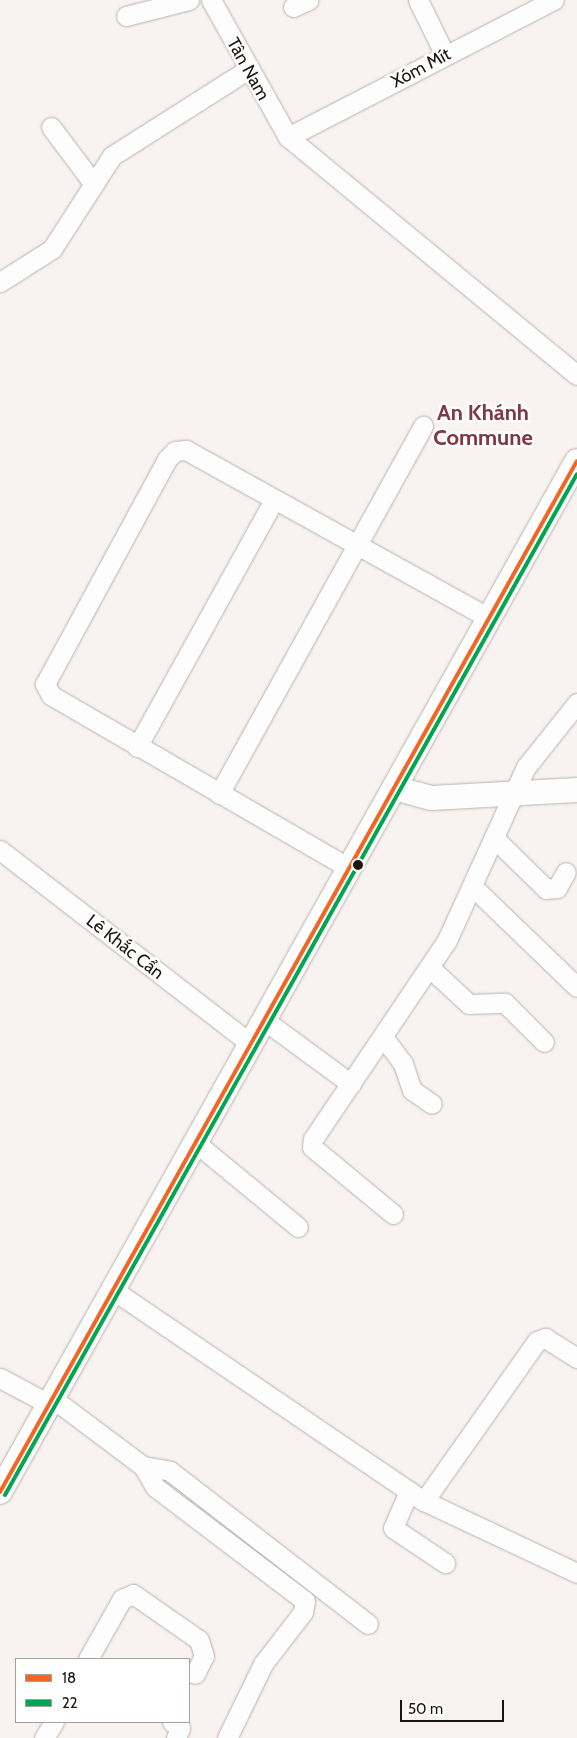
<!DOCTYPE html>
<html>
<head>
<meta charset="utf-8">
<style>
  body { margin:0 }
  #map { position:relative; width:577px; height:1738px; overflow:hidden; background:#f8f2f0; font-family:Cabin,sans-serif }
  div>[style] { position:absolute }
  .roads { filter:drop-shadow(0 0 1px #b9b2af) drop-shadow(0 0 1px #b9b2af) }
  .minor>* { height:19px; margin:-9.5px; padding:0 9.5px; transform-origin:9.5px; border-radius:9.5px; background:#fefdfd }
  .major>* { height:24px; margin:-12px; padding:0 12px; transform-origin:12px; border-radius:12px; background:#fefdfd }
  .bus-1>* { height:4px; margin:-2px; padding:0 2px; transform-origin:2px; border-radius:2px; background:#f26522 }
  .bus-2>* { height:4px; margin:-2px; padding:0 2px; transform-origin:2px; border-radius:2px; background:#00a651 }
  .dots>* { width:14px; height:14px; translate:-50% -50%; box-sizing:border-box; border:2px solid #fff; border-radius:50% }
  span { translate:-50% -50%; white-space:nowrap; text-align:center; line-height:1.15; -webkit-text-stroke:5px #fff; paint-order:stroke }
  .street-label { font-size:18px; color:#1d1310 }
  .district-label { font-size:22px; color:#803845; font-weight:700 }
  .legend { position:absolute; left:15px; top:1658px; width:175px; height:65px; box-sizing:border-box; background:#fff; border:1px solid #a5a19f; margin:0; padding:6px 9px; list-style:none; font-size:15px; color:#1d1310 }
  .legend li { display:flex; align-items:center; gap:10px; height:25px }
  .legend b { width:25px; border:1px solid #a5a19f }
  .scale { position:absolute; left:400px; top:1700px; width:104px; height:22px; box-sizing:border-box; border:2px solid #1d1310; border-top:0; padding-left:6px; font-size:15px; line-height:18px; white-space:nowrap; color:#1d1310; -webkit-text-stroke:4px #fff; paint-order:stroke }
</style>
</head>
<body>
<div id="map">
  <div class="roads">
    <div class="minor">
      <i style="left:211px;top:0;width:157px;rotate:60.7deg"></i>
      <i style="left:288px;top:137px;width:374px;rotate:39.5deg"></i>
      <i style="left:418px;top:0;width:61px;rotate:63.9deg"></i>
      <i style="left:293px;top:7px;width:17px;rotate:-24deg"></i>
      <i style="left:126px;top:16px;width:65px;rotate:-14.3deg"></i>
      <i style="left:51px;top:127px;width:70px;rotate:53.1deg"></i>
      <i style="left:288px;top:137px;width:299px;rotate:-27.3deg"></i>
      <i style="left:0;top:282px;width:62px;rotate:-32.4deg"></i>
      <i style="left:52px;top:249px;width:111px;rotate:-57.2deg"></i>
      <i style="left:112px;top:156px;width:160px;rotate:-32.5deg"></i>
      <i style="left:137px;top:747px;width:282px;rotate:-61deg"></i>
      <i style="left:219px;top:794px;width:421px;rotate:-61deg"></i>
      <i style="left:494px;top:838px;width:73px;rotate:44.4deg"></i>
      <i style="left:546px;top:889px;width:11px;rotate:-5deg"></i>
      <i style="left:557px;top:888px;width:18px;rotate:-61deg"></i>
      <i style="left:0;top:850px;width:317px;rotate:37.7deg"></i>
      <i style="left:349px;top:868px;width:345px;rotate:-149.9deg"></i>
      <i style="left:51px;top:695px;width:13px;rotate:-119deg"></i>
      <i style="left:45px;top:684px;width:256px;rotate:-61.5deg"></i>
      <i style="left:167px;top:459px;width:11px;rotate:-45deg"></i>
      <i style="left:175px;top:451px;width:11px;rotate:-5deg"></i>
      <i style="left:186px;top:450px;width:346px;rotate:29deg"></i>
      <i style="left:473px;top:887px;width:144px;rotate:43.9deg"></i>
      <i style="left:429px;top:967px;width:54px;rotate:42.8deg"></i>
      <i style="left:469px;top:1004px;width:36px;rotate:-2deg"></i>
      <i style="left:505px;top:1003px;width:55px;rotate:45deg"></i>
      <i style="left:264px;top:1020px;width:108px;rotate:36.3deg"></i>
      <i style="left:383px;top:1037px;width:34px;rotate:53deg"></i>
      <i style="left:403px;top:1064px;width:28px;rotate:71deg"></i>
      <i style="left:412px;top:1090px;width:24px;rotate:35deg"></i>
      <i style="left:196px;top:1143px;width:132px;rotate:39.5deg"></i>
      <i style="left:393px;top:1214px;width:105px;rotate:-140.4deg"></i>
      <i style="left:312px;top:1147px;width:8px;rotate:-83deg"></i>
      <i style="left:313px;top:1139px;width:240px;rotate:-56deg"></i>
      <i style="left:447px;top:940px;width:190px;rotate:-65.5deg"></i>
      <i style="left:526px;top:767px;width:82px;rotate:-51.4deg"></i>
      <i style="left:113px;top:1290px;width:376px;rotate:34.2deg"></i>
      <i style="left:424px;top:1501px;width:169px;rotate:25.2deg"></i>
      <i style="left:0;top:1378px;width:55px;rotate:28deg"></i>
      <i style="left:52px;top:1398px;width:114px;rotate:36.8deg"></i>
      <i style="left:143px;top:1466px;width:27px;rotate:10deg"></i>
      <i style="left:170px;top:1471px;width:250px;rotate:37.7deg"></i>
      <i style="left:143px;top:1466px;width:24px;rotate:60deg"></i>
      <i style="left:155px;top:1487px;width:188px;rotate:37.2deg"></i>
      <i style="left:305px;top:1601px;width:11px;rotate:100deg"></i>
      <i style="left:303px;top:1612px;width:66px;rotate:127.6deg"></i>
      <i style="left:263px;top:1664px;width:82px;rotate:115.9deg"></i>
      <i style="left:409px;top:1491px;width:40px;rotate:113.4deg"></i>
      <i style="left:393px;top:1528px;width:63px;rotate:33.9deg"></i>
      <i style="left:424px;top:1501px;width:196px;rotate:-54.8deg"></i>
      <i style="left:537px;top:1341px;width:9px;rotate:-21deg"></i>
      <i style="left:545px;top:1338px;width:38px;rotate:32deg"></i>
      <i style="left:88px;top:1659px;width:69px;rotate:-60.5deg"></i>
      <i style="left:122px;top:1599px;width:12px;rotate:-24deg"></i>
      <i style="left:133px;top:1594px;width:80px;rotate:34.9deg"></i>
      <i style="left:199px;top:1640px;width:17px;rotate:73deg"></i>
      <i style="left:204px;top:1656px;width:20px;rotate:117deg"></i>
      <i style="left:172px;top:1722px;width:10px;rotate:37deg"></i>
      <i style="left:180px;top:1728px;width:11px;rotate:112deg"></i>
      <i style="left:44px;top:1738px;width:19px;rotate:-58deg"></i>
    </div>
    <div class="major">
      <i style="left:394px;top:788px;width:39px;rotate:15deg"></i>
      <i style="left:432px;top:798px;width:145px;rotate:-3.2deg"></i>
      <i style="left:0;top:1492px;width:1181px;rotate:-60.77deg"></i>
    </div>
  </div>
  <div class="bus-1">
    <i style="left:0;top:1492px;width:1181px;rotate:-60.77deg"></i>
  </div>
  <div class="bus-2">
    <i style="left:5px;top:1495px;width:1170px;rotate:-60.74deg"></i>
  </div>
  <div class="dots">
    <i style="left:358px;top:865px;background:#1d1310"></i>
  </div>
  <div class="street-label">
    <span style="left:421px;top:68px;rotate:-28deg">Xóm Mít</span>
    <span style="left:248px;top:69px;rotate:61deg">Tân Nam</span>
    <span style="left:125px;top:947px;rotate:38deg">Lê Khắc Cẩn</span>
  </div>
  <div class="district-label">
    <span style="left:483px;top:425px">An Khánh<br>Commune</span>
  </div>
  <ul class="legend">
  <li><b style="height:6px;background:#f26522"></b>18</li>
  <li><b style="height:6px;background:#00a651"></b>22</li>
  </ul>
  <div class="scale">50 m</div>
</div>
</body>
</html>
